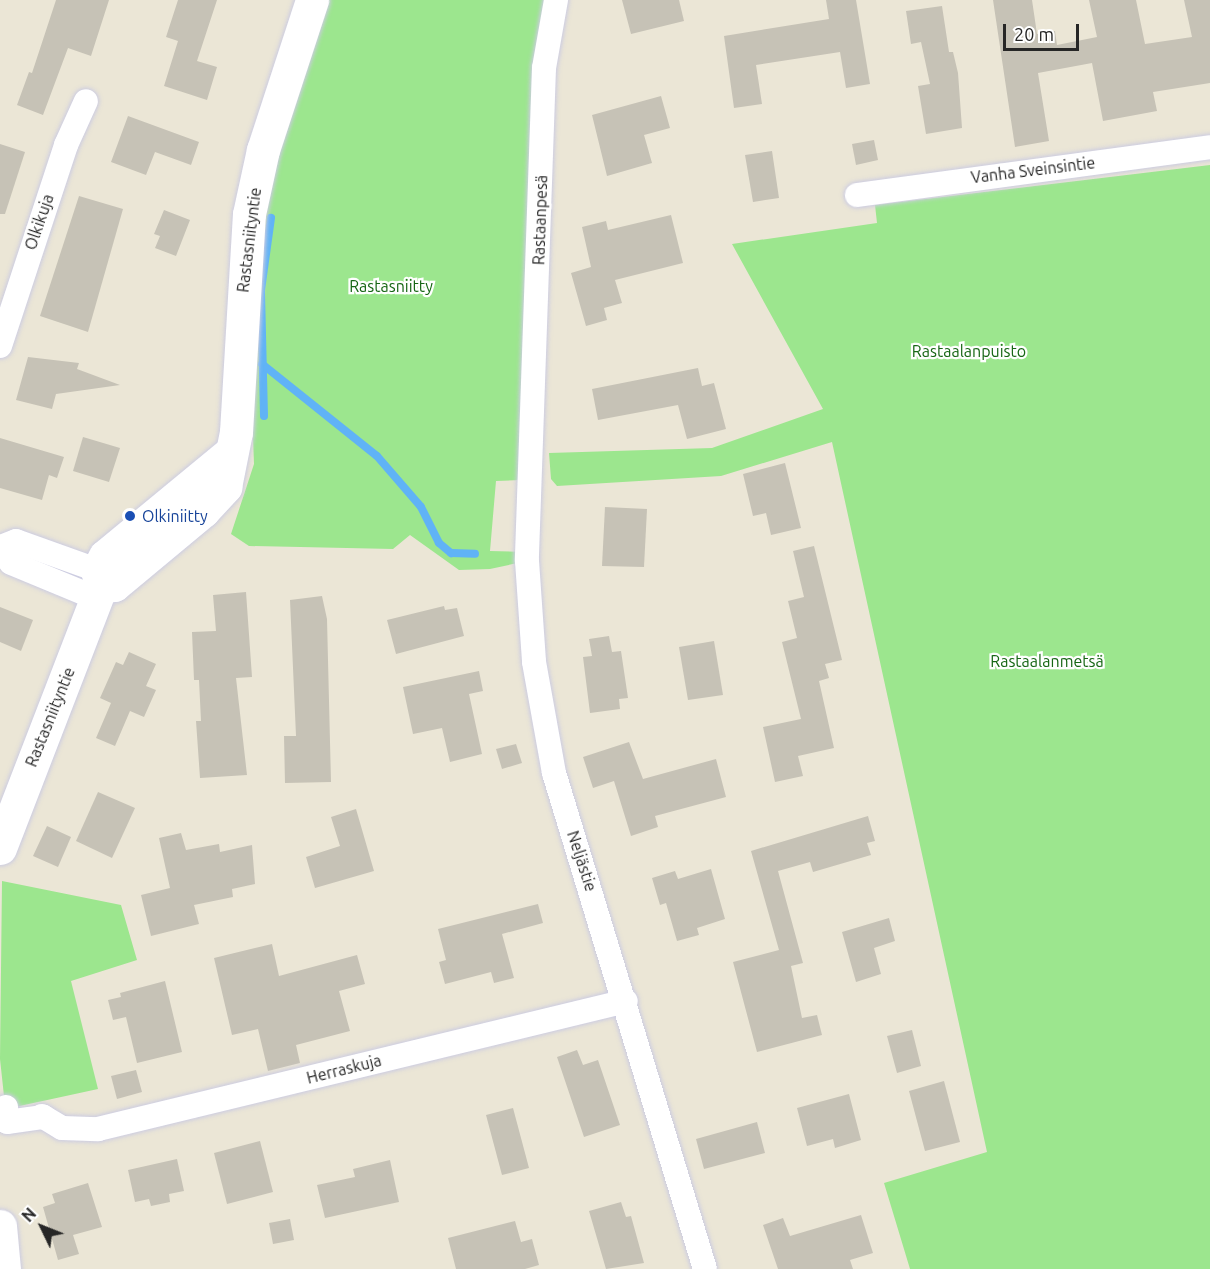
<!DOCTYPE html>
<html>
<head>
<meta charset="utf-8">
<style>
  body { margin:0 }
  #map { position:relative; width:1210px; height:1269px; overflow:hidden; background:#ebe6d6; font-family:Ubuntu,sans-serif }
  div>[style] { position:absolute }
  .green>* { inset:0; background:#9ce68e }
  .stream>* { height:8px; margin:-4px; padding:0 4px; transform-origin:4px; border-radius:4px; background:#60b3f6 }
  .building>* { inset:0; background:#c6c2b6 }
  .roads { filter:drop-shadow(0 0 2px #cccce1) drop-shadow(0 0 2px #cccce1) }
  .street>* { height:24px; margin:-12px; padding:0 12px; transform-origin:12px; border-radius:12px; background:#fff }
  .secondary>* { height:33px; margin:-16.5px; padding:0 16.5px; transform-origin:16.5px; border-radius:16.5px; background:#fff }
  .dots>* { width:16px; height:16px; translate:-50% -50%; box-sizing:border-box; border:3px solid #fff; border-radius:50% }
  span { translate:-50% -50%; white-space:nowrap; text-align:center; line-height:1.15; -webkit-text-stroke:4.5px #fff; paint-order:stroke }
  .street-label { font-size:16px; color:#262626 }
  .park-label { font-size:16px; color:#166614 }
  .transit-label { font-size:16px; color:#164399 }
  .left { translate:0 -50%; text-align:left }
  .north { position:absolute; left:12px; top:1197px; width:60px; height:60px; -webkit-text-stroke:4px #fff; paint-order:stroke; rotate:313deg; font-size:16px; font-weight:700; line-height:24px; text-align:center; color:#262626 }
  .north::after { content:''; display:block; margin:auto; width:21px; height:27px; background:#262626; clip-path:polygon(50% 0,100% 100%,50% 72%,0 100%) }
  .scale { position:absolute; left:1003px; top:24px; width:76px; height:27px; box-sizing:border-box; border:3px solid #262626; border-top:0; padding-left:8px; font-size:18px; line-height:21px; white-space:nowrap; color:#262626; -webkit-text-stroke:4px #fff; paint-order:stroke }
</style>
</head>
<body>
<div id="map">
  <div class="green">
    <i style="clip-path:polygon(325px 0,547px 0,520px 480px,496px 481px,490px 551px,528px 552px,527px 561px,490px 569px,459px 570px,410px 535px,393px 549px,249px 546px,231px 534px,254px 464px,251px 388px,264px 199px)"></i>
    <i style="clip-path:polygon(1210px 165px,1210px 1269px,910px 1269px,884px 1183px,987px 1152px,832px 442px,721px 476px,557px 486px,551px 479px,549px 453px,712px 448px,823px 409px,732px 244px,877px 223px,875px 205px)"></i>
    <i style="clip-path:polygon(2px 881px,121px 905px,137px 960px,71px 981px,98px 1089px,15px 1107px,4px 1096px,0 1059px)"></i>
  </div>
  <div class="stream">
    <i style="left:262px;top:364px;width:147px;rotate:38.7deg"></i>
    <i style="left:377px;top:456px;width:67px;rotate:49.2deg"></i>
    <i style="left:421px;top:507px;width:40px;rotate:63.4deg"></i>
    <i style="left:439px;top:543px;width:16px;rotate:40deg"></i>
    <i style="left:451px;top:553px;width:24px;rotate:2deg"></i>
    <i style="left:264px;top:416px;width:126px;rotate:-91.4deg"></i>
    <i style="left:261px;top:290px;width:73px;rotate:-82.1deg"></i>
  </div>
  <div class="building">
    <i style="clip-path:polygon(56px 0,109px 0,91px 56px,68px 48px,43px 115px,17px 105px,29px 72px,32px 73px)"></i>
    <i style="clip-path:polygon(178px 0,217px 0,197px 61px,217px 67px,207px 100px,164px 86px,178px 41px,166px 37px)"></i>
    <i style="clip-path:polygon(622px 0,679px 0,684px 21px,631px 34px)"></i>
    <i style="clip-path:polygon(826px 0,856px 0,870px 84px,846px 88px,840px 52px,756px 65px,762px 104px,734px 108px,724px 36px,829px 19px)"></i>
    <i style="clip-path:polygon(993px 0,1032px 0,1037px 34px,1055px 31px,1057px 45px,1097px 37px,1089px 0,1136px 0,1145px 44px,1192px 37px,1184px 0,1210px 0,1210px 83px,1153px 92px,1157px 111px,1103px 121px,1092px 63px,1038px 73px,1049px 141px,1015px 147px)"></i>
    <i style="clip-path:polygon(942px 6px,949px 52px,953px 52px,958px 73px,962px 128px,926px 134px,918px 86px,930px 84px,921px 42px,911px 44px,906px 11px)"></i>
    <i style="clip-path:polygon(661px 96px,670px 128px,644px 135px,652px 163px,607px 176px,592px 115px)"></i>
    <i style="clip-path:polygon(128px 116px,199px 142px,191px 165px,155px 152px,146px 175px,111px 162px)"></i>
    <i style="clip-path:polygon(874px 140px,878px 160px,856px 165px,852px 144px)"></i>
    <i style="clip-path:polygon(0 144px,25px 152px,5px 214px,0 214px)"></i>
    <i style="clip-path:polygon(772px 151px,779px 198px,753px 202px,745px 155px)"></i>
    <i style="clip-path:polygon(79px 196px,123px 209px,88px 332px,40px 316px)"></i>
    <i style="clip-path:polygon(164px 210px,190px 220px,176px 256px,155px 248px,160px 236px,154px 234px)"></i>
    <i style="clip-path:polygon(671px 215px,683px 263px,615px 280px,622px 303px,604px 308px,607px 320px,586px 326px,571px 273px,591px 267px,582px 227px,606px 221px,608px 230px)"></i>
    <i style="clip-path:polygon(28px 357px,79px 363px,77px 369px,120px 385px,56px 394px,52px 409px,16px 400px)"></i>
    <i style="clip-path:polygon(698px 368px,702px 386px,714px 383px,726px 429px,687px 439px,678px 405px,598px 420px,592px 389px)"></i>
    <i style="clip-path:polygon(83px 437px,120px 448px,109px 482px,73px 471px)"></i>
    <i style="clip-path:polygon(0 438px,64px 457px,57px 478px,49px 475px,42px 500px,0 488px)"></i>
    <i style="clip-path:polygon(785px 463px,801px 528px,771px 535px,766px 513px,753px 516px,743px 474px)"></i>
    <i style="clip-path:polygon(605px 507px,647px 509px,644px 567px,602px 566px)"></i>
    <i style="clip-path:polygon(814px 546px,842px 660px,825px 664px,829px 678px,819px 681px,834px 748px,798px 756px,803px 776px,775px 782px,763px 727px,801px 719px,782px 642px,797px 638px,788px 601px,804px 597px,793px 551px)"></i>
    <i style="clip-path:polygon(246px 592px,252px 677px,236px 678px,247px 775px,200px 778px,196px 721px,201px 721px,199px 680px,194px 680px,192px 632px,216px 631px,213px 595px)"></i>
    <i style="clip-path:polygon(322px 596px,327px 619px,331px 782px,285px 783px,284px 736px,296px 736px,290px 600px)"></i>
    <i style="clip-path:polygon(444px 606px,445px 610px,457px 608px,464px 636px,396px 654px,387px 620px)"></i>
    <i style="clip-path:polygon(0 607px,33px 620px,21px 651px,0 642px)"></i>
    <i style="clip-path:polygon(609px 636px,612px 652px,621px 651px,628px 698px,619px 699px,620px 709px,590px 713px,583px 657px,592px 656px,589px 639px)"></i>
    <i style="clip-path:polygon(714px 641px,723px 695px,688px 700px,679px 647px)"></i>
    <i style="clip-path:polygon(129px 652px,156px 664px,146px 686px,156px 690px,144px 717px,130px 711px,115px 746px,96px 738px,111px 703px,100px 698px,116px 662px,123px 665px)"></i>
    <i style="clip-path:polygon(479px 671px,483px 691px,469px 694px,482px 754px,450px 762px,442px 728px,413px 734px,403px 687px)"></i>
    <i style="clip-path:polygon(629px 742px,643px 779px,716px 759px,726px 797px,655px 816px,658px 827px,631px 836px,614px 781px,593px 788px,583px 757px)"></i>
    <i style="clip-path:polygon(516px 744px,522px 763px,502px 769px,496px 749px)"></i>
    <i style="clip-path:polygon(98px 792px,135px 808px,112px 858px,76px 841px)"></i>
    <i style="clip-path:polygon(356px 809px,374px 871px,315px 888px,306px 857px,340px 846px,331px 817px)"></i>
    <i style="clip-path:polygon(868px 816px,875px 841px,867px 843px,871px 855px,813px 872px,810px 862px,778px 871px,803px 963px,791px 966px,802px 1018px,817px 1015px,822px 1035px,757px 1052px,733px 962px,779px 950px,751px 851px)"></i>
    <i style="clip-path:polygon(47px 826px,71px 837px,58px 867px,33px 856px)"></i>
    <i style="clip-path:polygon(181px 833px,186px 850px,219px 844px,220px 852px,252px 845px,255px 884px,232px 889px,233px 897px,194px 905px,199px 924px,151px 936px,141px 895px,170px 888px,159px 838px)"></i>
    <i style="clip-path:polygon(711px 869px,725px 919px,697px 928px,699px 935px,677px 941px,666px 903px,660px 905px,652px 878px,675px 871px,678px 879px)"></i>
    <i style="clip-path:polygon(538px 904px,543px 923px,502px 934px,514px 978px,494px 983px,491px 972px,445px 984px,439px 962px,446px 960px,438px 929px)"></i>
    <i style="clip-path:polygon(889px 918px,895px 941px,874px 948px,881px 974px,856px 982px,842px 932px)"></i>
    <i style="clip-path:polygon(272px 944px,279px 976px,357px 955px,365px 984px,339px 991px,350px 1031px,296px 1045px,300px 1063px,268px 1071px,258px 1029px,232px 1035px,214px 958px)"></i>
    <i style="clip-path:polygon(165px 981px,182px 1052px,137px 1063px,126px 1017px,113px 1020px,108px 1000px,121px 997px,120px 993px)"></i>
    <i style="clip-path:polygon(912px 1030px,921px 1066px,897px 1073px,887px 1036px)"></i>
    <i style="clip-path:polygon(577px 1050px,583px 1065px,598px 1060px,620px 1125px,584px 1137px,557px 1057px)"></i>
    <i style="clip-path:polygon(136px 1070px,142px 1092px,117px 1099px,111px 1076px)"></i>
    <i style="clip-path:polygon(944px 1081px,960px 1142px,925px 1151px,909px 1091px)"></i>
    <i style="clip-path:polygon(849px 1094px,861px 1140px,835px 1148px,833px 1139px,807px 1146px,797px 1108px)"></i>
    <i style="clip-path:polygon(513px 1108px,529px 1168px,502px 1175px,486px 1115px)"></i>
    <i style="clip-path:polygon(757px 1122px,765px 1153px,704px 1169px,696px 1139px)"></i>
    <i style="clip-path:polygon(260px 1141px,273px 1192px,227px 1204px,214px 1153px)"></i>
    <i style="clip-path:polygon(177px 1159px,184px 1191px,169px 1194px,170px 1202px,151px 1206px,149px 1199px,135px 1202px,128px 1170px)"></i>
    <i style="clip-path:polygon(390px 1160px,399px 1202px,325px 1218px,317px 1185px,355px 1177px,353px 1169px)"></i>
    <i style="clip-path:polygon(88px 1183px,102px 1227px,73px 1235px,79px 1254px,58px 1260px,43px 1207px,55px 1203px,52px 1194px)"></i>
    <i style="clip-path:polygon(621px 1202px,626px 1217px,631px 1216px,644px 1263px,606px 1269px,589px 1211px)"></i>
    <i style="clip-path:polygon(861px 1215px,873px 1253px,850px 1260px,853px 1269px,778px 1269px,763px 1225px,783px 1218px,790px 1236px)"></i>
    <i style="clip-path:polygon(290px 1219px,294px 1240px,273px 1244px,269px 1223px)"></i>
    <i style="clip-path:polygon(515px 1221px,521px 1242px,532px 1239px,539px 1265px,525px 1269px,456px 1269px,448px 1238px)"></i>
  </div>
  <div class="roads">
    <div class="street">
      <i style="left:556px;top:0;width:69px;rotate:100deg"></i>
      <i style="left:544px;top:68px;width:493px;rotate:92deg"></i>
      <i style="left:527px;top:561px;width:101px;rotate:86deg"></i>
      <i style="left:534px;top:662px;width:113px;rotate:79.8deg"></i>
      <i style="left:554px;top:773px;width:518px;rotate:73.07deg"></i>
      <i style="left:857px;top:195px;width:356px;rotate:-7.7deg"></i>
      <i style="left:0;top:346px;width:212px;rotate:-71.8deg"></i>
      <i style="left:66px;top:145px;width:48px;rotate:-65.6deg"></i>
      <i style="left:0;top:547px;width:19px;rotate:55deg"></i>
      <i style="left:11px;top:563px;width:92px;rotate:22.4deg"></i>
      <i style="left:1px;top:547px;width:16px;rotate:-22deg"></i>
      <i style="left:16px;top:541px;width:86px;rotate:19.7deg"></i>
      <i style="left:6px;top:1107px;width:15px;rotate:86deg"></i>
      <i style="left:7px;top:1122px;width:37px;rotate:-8deg"></i>
      <i style="left:42px;top:1116px;width:23px;rotate:31deg"></i>
      <i style="left:62px;top:1128px;width:36px;rotate:2deg"></i>
      <i style="left:98px;top:1129px;width:543px;rotate:-13.63deg"></i>
    </div>
    <div class="secondary">
      <i style="left:101px;top:586px;width:13px;rotate:-4deg"></i>
      <i style="left:114px;top:585px;width:116px;rotate:-39.7deg"></i>
      <i style="left:203px;top:511px;width:33px;rotate:-47deg"></i>
      <i style="left:225px;top:487px;width:56px;rotate:-78.7deg"></i>
      <i style="left:236px;top:432px;width:218px;rotate:-86.6deg"></i>
      <i style="left:249px;top:214px;width:66px;rotate:-77.7deg"></i>
      <i style="left:263px;top:150px;width:158px;rotate:-71.9deg"></i>
      <i style="left:0;top:848px;width:281px;rotate:-68.9deg"></i>
      <i style="left:101px;top:586px;width:16px;rotate:-104deg"></i>
      <i style="left:97px;top:570px;width:16px;rotate:-60deg"></i>
      <i style="left:105px;top:556px;width:163px;rotate:-39.5deg"></i>
      <i style="left:0;top:1226px;width:43px;rotate:84.7deg"></i>
    </div>
  </div>
  <div class="dots">
    <i style="left:130px;top:516px;background:#1a4fb4"></i>
  </div>
  <div class="street-label">
    <span style="left:1033px;top:170px;rotate:-7deg">Vanha Sveinsintie</span>
    <span style="left:540px;top:220px;rotate:-88deg">Rastaanpesä</span>
    <span style="left:39px;top:222px;rotate:-71deg">Olkikuja</span>
    <span style="left:249px;top:240px;rotate:-83deg">Rastasniityntie</span>
    <span style="left:50px;top:717px;rotate:-68deg">Rastasniityntie</span>
    <span style="left:582px;top:861px;rotate:72deg">Neljästie</span>
    <span style="left:344px;top:1069px;rotate:-14deg">Herraskuja</span>
  </div>
  <div class="park-label">
    <span style="left:391px;top:286px">Rastasniitty</span>
    <span style="left:969px;top:351px">Rastaalanpuisto</span>
    <span style="left:1047px;top:661px">Rastaalanmetsä</span>
  </div>
  <div class="transit-label">
    <span class="left" style="left:142px;top:516px">Olkiniitty</span>
  </div>
  <div class="north">N</div>
  <div class="scale">20 m</div>
</div>
</body>
</html>
